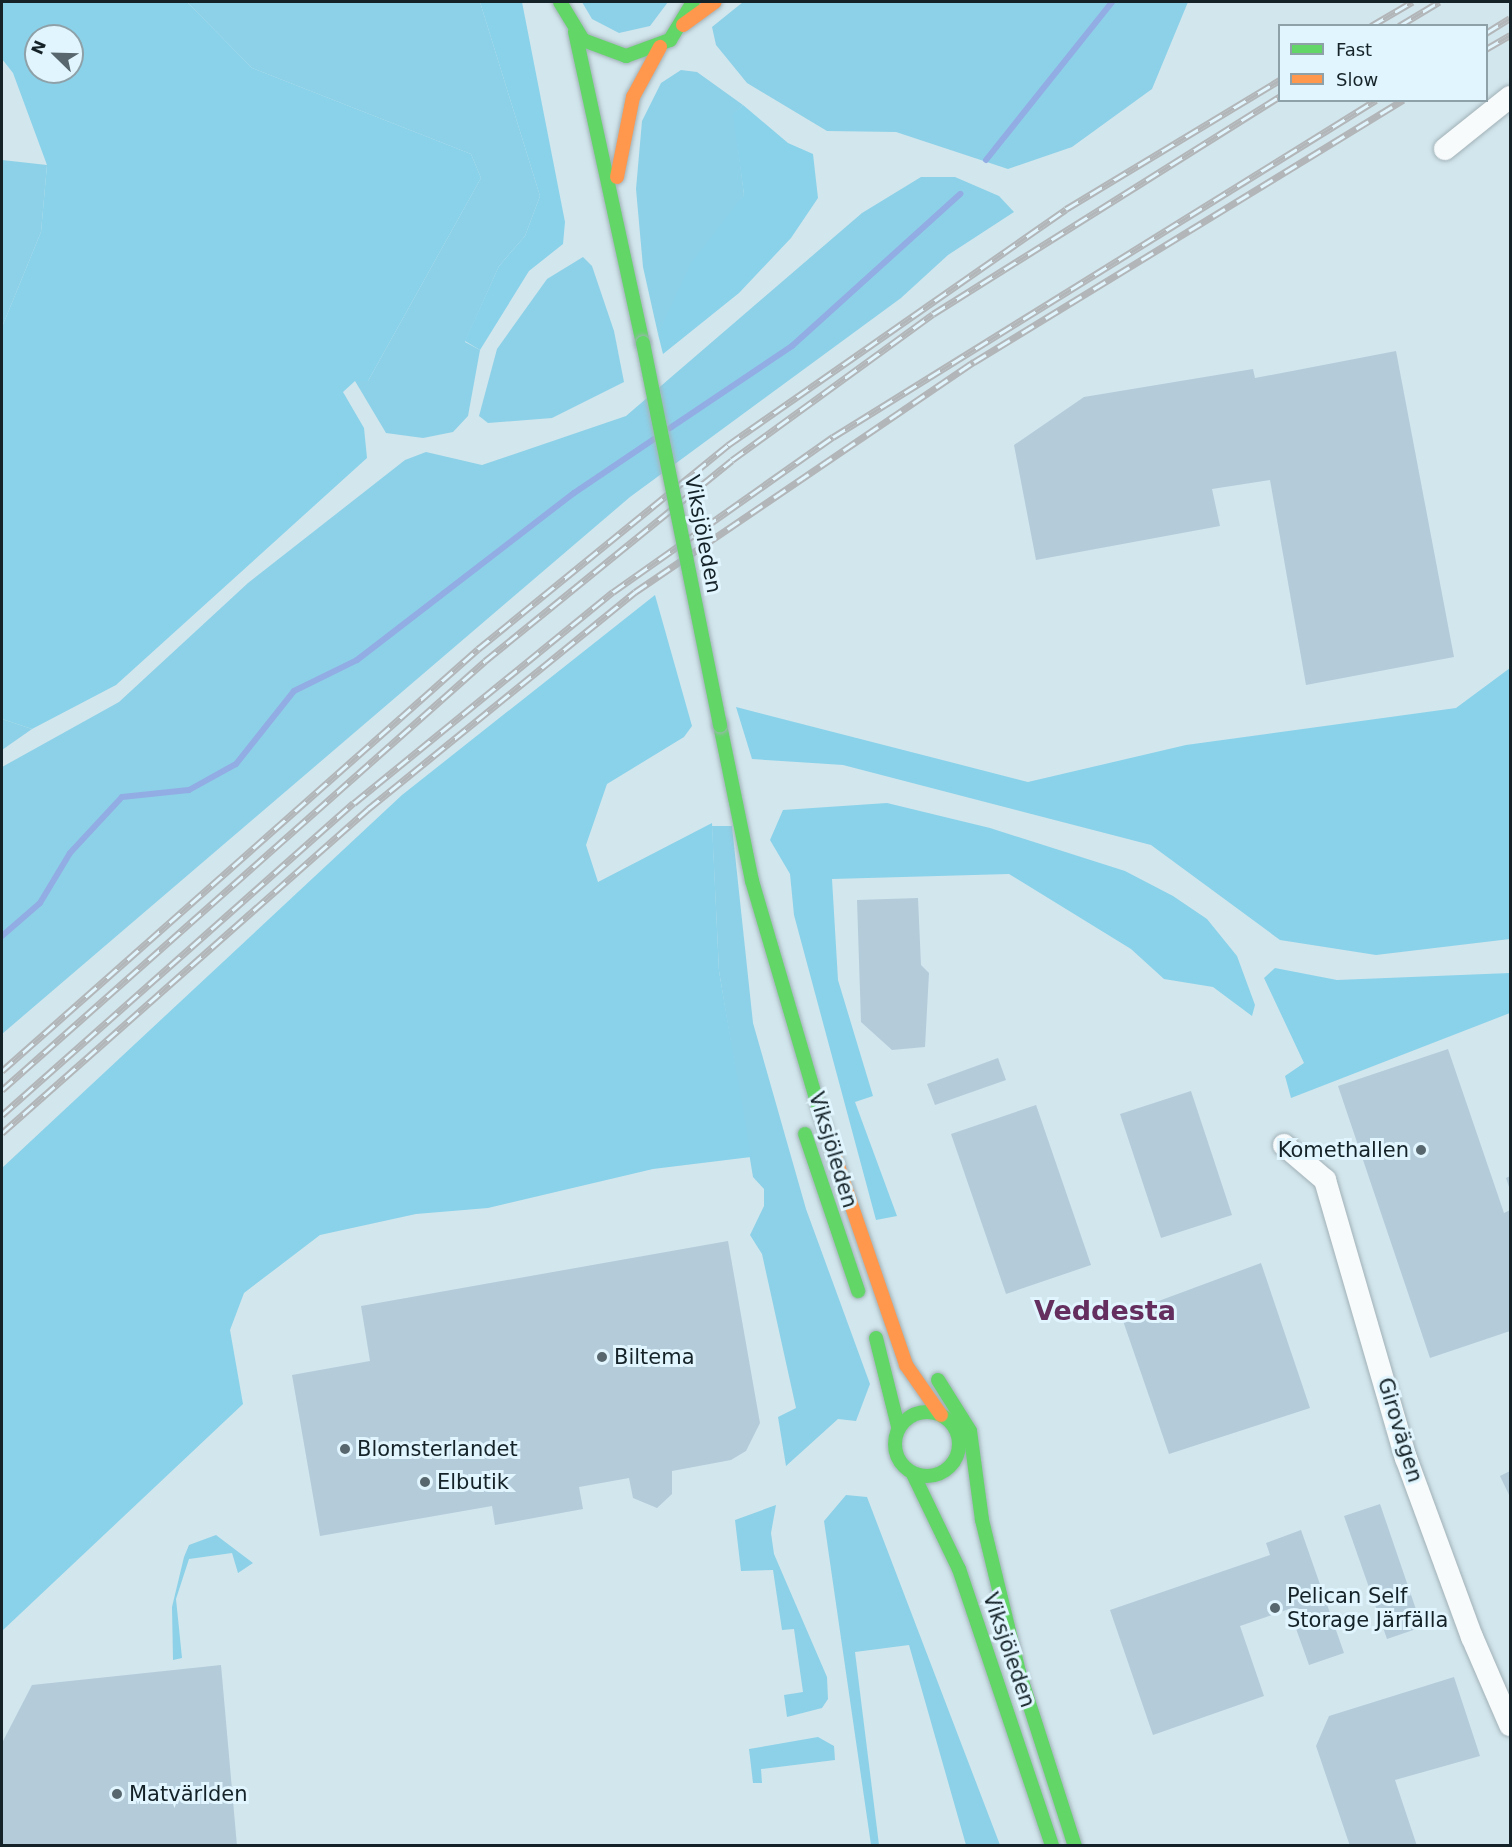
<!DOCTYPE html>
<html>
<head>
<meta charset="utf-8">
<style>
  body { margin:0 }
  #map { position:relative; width:1512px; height:1847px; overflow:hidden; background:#d2e6ed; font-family:"DejaVu Sans",sans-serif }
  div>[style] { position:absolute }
  .green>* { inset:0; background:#8dd1e8 }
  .forest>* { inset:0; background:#8ad2ea }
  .stream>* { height:6px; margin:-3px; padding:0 3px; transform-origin:3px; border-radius:3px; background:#92ade3 }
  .building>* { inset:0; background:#b4cbda }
  .roads { filter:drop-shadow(0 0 2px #a1b1b7) drop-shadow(0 0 2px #a1b1b7) }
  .street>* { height:22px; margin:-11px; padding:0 11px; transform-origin:11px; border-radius:11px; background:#f8fbfc }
  .fast>* { height:14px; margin:-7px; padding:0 7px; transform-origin:7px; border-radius:7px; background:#63d668 }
  .fast>.ring { margin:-7px; padding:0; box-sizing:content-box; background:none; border:14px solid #63d668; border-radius:50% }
  .slow>* { height:14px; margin:-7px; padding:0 7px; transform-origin:7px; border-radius:7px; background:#ff974d }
  .rail>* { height:7px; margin-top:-3.5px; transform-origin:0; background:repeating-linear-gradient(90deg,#e0f5fe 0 14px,#b2b6b8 0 28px); box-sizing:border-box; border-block:2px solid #b2b6b8 }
  .bridges { filter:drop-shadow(0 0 2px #a1b1b7) drop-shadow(0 0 2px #a1b1b7) }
  .fast-bridge>* { height:14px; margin:-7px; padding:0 7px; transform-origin:7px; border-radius:7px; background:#63d668 }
  .dots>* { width:16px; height:16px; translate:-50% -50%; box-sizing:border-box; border:3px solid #e0f5fe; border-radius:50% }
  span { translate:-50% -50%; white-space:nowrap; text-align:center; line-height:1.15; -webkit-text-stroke:6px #e0f5fe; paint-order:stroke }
  .street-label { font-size:21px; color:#152328 }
  .poi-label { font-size:21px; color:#152328 }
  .right { translate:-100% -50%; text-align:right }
  .left { translate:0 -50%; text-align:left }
  .district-label { font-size:27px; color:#642f5e; font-weight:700 }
  .frame { position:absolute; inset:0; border:3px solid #152328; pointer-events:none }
  .legend { position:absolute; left:1278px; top:24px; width:210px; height:78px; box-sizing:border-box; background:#e0f5fe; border:2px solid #8fa1a8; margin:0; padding:8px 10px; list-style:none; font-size:18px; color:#152328 }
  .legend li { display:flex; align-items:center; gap:12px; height:30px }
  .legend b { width:30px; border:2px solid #8fa1a8 }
  .north { position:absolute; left:24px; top:24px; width:60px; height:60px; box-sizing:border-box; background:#e0f5fe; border:2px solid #8fa1a8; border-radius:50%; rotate:293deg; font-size:16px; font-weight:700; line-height:24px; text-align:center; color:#152328 }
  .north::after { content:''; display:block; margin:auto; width:21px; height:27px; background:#57676d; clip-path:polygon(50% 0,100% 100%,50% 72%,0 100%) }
</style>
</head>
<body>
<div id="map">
  <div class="green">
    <i style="clip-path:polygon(187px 2px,480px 2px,540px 196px,525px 236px,499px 266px,465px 342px,480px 350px,468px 416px,453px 432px,423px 438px,386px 433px,355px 381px,368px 381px,481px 178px,471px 154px,252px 68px)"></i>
    <i style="clip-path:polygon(582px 2px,668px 2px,650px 26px,619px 33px,592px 19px)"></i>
    <i style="clip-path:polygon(743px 2px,1188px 2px,1152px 89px,1072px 147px,1008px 169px,896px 132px,827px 131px,747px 83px,716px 45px,712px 27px)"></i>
    <i style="clip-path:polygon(681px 70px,697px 72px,743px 105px,734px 114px,744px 195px,658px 334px,643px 267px,636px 189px,642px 121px,661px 83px)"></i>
    <i style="clip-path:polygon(2px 160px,47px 165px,41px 232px,2px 327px)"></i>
    <i style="clip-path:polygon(921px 177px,955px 177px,999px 196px,1014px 212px,948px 255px,901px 298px,630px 497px,2px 1034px,2px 767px,119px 702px,248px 583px,405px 460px,426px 452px,482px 465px,626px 416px,862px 213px)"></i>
    <i style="clip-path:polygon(583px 257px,592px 266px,614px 331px,624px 382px,552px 418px,488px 423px,479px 416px,497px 349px,547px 279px)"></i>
    <i style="clip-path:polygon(2px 719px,32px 729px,2px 750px)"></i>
    <i style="clip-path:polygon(712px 826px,732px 826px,753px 1023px,806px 1209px,870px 1384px,856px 1421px,838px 1419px,786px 1466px,778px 1417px,796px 1408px,762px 1254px,750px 1235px,764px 1206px,764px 1189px,753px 1177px,719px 971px)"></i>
    <i style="clip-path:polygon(846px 1495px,867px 1497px,1000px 1845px,966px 1845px,909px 1645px,855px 1652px,879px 1845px,871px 1845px,824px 1521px)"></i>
    <i style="clip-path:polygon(776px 1505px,771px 1533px,774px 1554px,827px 1677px,828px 1699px,822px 1708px,787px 1717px,784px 1695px,803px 1692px,794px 1629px,782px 1630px,773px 1570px,741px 1571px,735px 1520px)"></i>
    <i style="clip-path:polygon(216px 1535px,253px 1563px,238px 1573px,232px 1553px,189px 1559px,176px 1599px,182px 1658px,173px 1660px,172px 1607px,184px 1557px,189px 1545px)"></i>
    <i style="clip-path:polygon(818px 1737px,834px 1746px,835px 1760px,761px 1769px,762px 1783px,753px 1783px,749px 1749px)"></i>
  </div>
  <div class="forest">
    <i style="clip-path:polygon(evenodd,2px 2px,187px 2px,252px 68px,471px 154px,481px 178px,368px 381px,355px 381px,343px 392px,364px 428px,367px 458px,116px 685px,32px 729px,2px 719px,2px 327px,41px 232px,47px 165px,13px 73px,2px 59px,2px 2px,36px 36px,72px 36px,72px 72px,36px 72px,36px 36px)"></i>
    <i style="clip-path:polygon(480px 2px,522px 2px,565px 222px,563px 244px,529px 271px,480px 350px,465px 341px,499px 266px,525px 236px,540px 196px)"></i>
    <i style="clip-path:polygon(743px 105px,788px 143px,813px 154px,818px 198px,791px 238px,739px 293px,663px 354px,658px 334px,691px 263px,744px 195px,733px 114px)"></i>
    <i style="clip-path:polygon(655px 595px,692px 726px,684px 737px,607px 784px,586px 845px,598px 882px,712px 823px,719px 971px,751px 1157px,653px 1169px,488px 1208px,416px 1214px,320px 1235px,244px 1293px,230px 1330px,243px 1404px,2px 1631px,2px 1168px,402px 795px)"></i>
    <i style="clip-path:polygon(1510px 668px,1510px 939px,1376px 955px,1280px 940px,1151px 845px,843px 765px,752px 759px,736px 707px,1028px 782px,1186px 745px,1456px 708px)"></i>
    <i style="clip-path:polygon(887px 803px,990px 828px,1125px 871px,1173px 896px,1207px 919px,1237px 956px,1255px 1005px,1252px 1016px,1213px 987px,1164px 979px,1131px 949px,1009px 874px,832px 879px,838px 980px,873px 1096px,855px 1102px,897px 1216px,876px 1220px,794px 915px,790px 874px,770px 840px,783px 810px)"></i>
    <i style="clip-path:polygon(1275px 968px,1337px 980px,1510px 973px,1510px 1013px,1291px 1098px,1285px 1076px,1304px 1063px,1264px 978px)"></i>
  </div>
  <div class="stream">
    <i style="left:986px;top:160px;width:202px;rotate:-51.4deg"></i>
    <i style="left:670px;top:428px;width:147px;rotate:-33.9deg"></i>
    <i style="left:792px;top:346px;width:227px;rotate:-42.1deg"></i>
    <i style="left:2px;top:936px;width:50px;rotate:-41deg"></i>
    <i style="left:40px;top:903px;width:58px;rotate:-59deg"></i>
    <i style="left:70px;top:853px;width:76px;rotate:-47.1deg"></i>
    <i style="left:122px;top:797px;width:67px;rotate:-6deg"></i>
    <i style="left:189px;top:790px;width:54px;rotate:-29deg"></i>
    <i style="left:236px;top:764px;width:93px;rotate:-51.5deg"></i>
    <i style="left:294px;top:691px;width:70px;rotate:-26.2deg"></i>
    <i style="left:357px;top:660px;width:274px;rotate:-37.6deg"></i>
    <i style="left:574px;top:493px;width:97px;rotate:-34deg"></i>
  </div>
  <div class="building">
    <i style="clip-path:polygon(1396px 351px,1454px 657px,1306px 685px,1270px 480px,1212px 489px,1220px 526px,1036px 560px,1014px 445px,1084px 397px,1253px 369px,1255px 378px)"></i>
    <i style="clip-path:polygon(918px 898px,921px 965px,929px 973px,925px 1047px,892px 1050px,861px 1022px,857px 900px)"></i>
    <i style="clip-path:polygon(1448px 1049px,1504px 1213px,1510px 1210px,1510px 1331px,1430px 1358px,1338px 1086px)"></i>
    <i style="clip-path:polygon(998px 1058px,1006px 1080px,935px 1105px,927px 1084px)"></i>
    <i style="clip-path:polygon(1191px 1091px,1232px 1215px,1161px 1238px,1120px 1114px)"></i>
    <i style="clip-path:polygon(1036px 1105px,1091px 1265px,1006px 1294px,951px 1134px)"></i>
    <i style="clip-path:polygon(1510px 1176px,1510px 1190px,1506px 1178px)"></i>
    <i style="clip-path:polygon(728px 1241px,760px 1423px,746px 1451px,731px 1460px,672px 1471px,672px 1494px,657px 1508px,633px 1498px,629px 1478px,579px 1487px,583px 1509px,495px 1525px,492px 1506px,320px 1536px,292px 1375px,370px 1361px,361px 1306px)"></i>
    <i style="clip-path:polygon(1261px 1263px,1310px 1408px,1169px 1454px,1121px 1315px)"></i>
    <i style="clip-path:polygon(1510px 1471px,1510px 1497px,1500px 1476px)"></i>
    <i style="clip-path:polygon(1380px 1504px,1422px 1627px,1387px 1639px,1344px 1516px)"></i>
    <i style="clip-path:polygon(1301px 1530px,1344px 1653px,1309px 1665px,1289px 1609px,1240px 1626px,1264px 1696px,1153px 1735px,1110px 1610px,1270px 1555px,1266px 1543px)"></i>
    <i style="clip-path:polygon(221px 1665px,237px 1846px,2px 1846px,2px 1743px,32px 1685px)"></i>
    <i style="clip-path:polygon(1454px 1677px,1480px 1756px,1395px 1780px,1417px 1846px,1350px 1846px,1316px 1746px,1329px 1716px)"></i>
  </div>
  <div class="roads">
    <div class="street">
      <i style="left:1445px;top:149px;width:83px;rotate:-38.7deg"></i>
      <i style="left:1284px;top:1145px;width:54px;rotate:40.5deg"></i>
      <i style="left:1325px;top:1180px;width:290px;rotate:73.8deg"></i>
      <i style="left:1406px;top:1458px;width:191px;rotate:69.8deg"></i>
      <i style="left:1472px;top:1637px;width:96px;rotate:66.6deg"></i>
    </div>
    <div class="fast">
      <i style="left:560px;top:2px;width:44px;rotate:58.8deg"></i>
      <i style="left:583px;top:40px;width:46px;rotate:20.4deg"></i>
      <i style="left:626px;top:56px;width:47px;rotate:-20deg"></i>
      <i style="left:670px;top:40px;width:44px;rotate:-58.8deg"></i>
      <i style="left:575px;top:32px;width:318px;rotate:77.7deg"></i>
      <i style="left:720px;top:725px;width:159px;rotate:78.4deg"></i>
      <i style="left:752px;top:881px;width:254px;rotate:73.6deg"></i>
      <i style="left:805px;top:1134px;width:166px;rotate:71.3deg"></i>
      <i style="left:876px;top:1338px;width:91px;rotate:76deg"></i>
      <i style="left:938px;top:1380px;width:60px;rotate:57.9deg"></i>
      <i style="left:970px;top:1431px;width:90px;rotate:82.3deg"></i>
      <i style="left:982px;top:1520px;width:156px;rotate:76.3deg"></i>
      <i style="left:1019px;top:1672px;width:183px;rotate:72.2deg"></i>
      <i class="ring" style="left:895px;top:1412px;width:50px;height:50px"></i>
      <i style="left:913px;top:1474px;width:106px;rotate:64.2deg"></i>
      <i style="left:959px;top:1569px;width:292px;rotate:71.4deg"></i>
    </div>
    <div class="slow">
      <i style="left:683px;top:25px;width:39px;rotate:-36deg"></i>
      <i style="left:617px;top:177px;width:82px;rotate:-78.7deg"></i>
      <i style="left:633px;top:97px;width:57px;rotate:-61.6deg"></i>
      <i style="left:824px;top:1125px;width:254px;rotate:71.1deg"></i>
      <i style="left:906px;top:1365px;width:61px;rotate:55deg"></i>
    </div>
  </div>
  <div class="rail">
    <i style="left:1371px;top:26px;width:48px;rotate:-30.3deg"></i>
    <i style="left:1399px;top:26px;width:47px;rotate:-31deg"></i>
    <i style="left:1486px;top:33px;width:28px;rotate:-32deg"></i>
    <i style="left:1486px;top:49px;width:28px;rotate:-30deg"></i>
    <i style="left:2px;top:1071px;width:636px;rotate:-41.56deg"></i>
    <i style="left:478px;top:649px;width:323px;rotate:-39.2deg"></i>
    <i style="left:728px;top:445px;width:412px;rotate:-34.9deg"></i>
    <i style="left:1066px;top:209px;width:250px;rotate:-31.1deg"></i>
    <i style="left:2px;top:1090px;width:646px;rotate:-41.61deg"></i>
    <i style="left:485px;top:661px;width:318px;rotate:-39.1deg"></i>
    <i style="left:732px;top:460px;width:248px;rotate:-36deg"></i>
    <i style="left:933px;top:314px;width:410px;rotate:-32.1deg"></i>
    <i style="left:2px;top:1115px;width:470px;rotate:-41.6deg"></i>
    <i style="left:354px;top:803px;width:334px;rotate:-39.2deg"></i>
    <i style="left:613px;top:592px;width:269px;rotate:-35.2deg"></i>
    <i style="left:833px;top:437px;width:639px;rotate:-31.82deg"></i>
    <i style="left:2px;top:1133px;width:489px;rotate:-41.5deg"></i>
    <i style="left:368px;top:809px;width:344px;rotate:-39.1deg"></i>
    <i style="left:635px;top:592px;width:410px;rotate:-34.2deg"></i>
    <i style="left:974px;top:362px;width:503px;rotate:-31.41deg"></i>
  </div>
  <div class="bridges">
    <div class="fast-bridge">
      <i style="left:643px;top:343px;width:390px;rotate:78.6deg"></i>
    </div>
  </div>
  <div class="dots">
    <i style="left:1421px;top:1150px;background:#57676d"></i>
    <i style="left:602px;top:1357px;background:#57676d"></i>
    <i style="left:345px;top:1449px;background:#57676d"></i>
    <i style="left:425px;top:1482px;background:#57676d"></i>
    <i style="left:1275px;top:1608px;background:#57676d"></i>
    <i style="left:117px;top:1794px;background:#57676d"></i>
  </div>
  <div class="street-label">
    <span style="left:703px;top:534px;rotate:79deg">Viksjöleden</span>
    <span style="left:833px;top:1150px;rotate:73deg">Viksjöleden</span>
    <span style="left:1400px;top:1430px;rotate:73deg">Girovägen</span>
    <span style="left:1009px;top:1650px;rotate:71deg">Viksjöleden</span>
  </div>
  <div class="poi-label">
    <span class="right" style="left:1409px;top:1150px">Komethallen</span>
    <span class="left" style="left:614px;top:1357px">Biltema</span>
    <span class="left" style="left:357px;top:1449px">Blomsterlandet</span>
    <span class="left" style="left:437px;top:1482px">Elbutik</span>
    <span class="left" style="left:1287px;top:1608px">Pelican Self<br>Storage Järfälla</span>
    <span class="left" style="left:129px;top:1794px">Matvärlden</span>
  </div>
  <div class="district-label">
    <span style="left:1105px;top:1311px">Veddesta</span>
  </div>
  <div class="frame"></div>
  <ul class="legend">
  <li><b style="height:8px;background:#63d668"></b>Fast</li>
  <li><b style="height:8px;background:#ff974d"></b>Slow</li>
  </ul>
  <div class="north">N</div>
</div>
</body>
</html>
